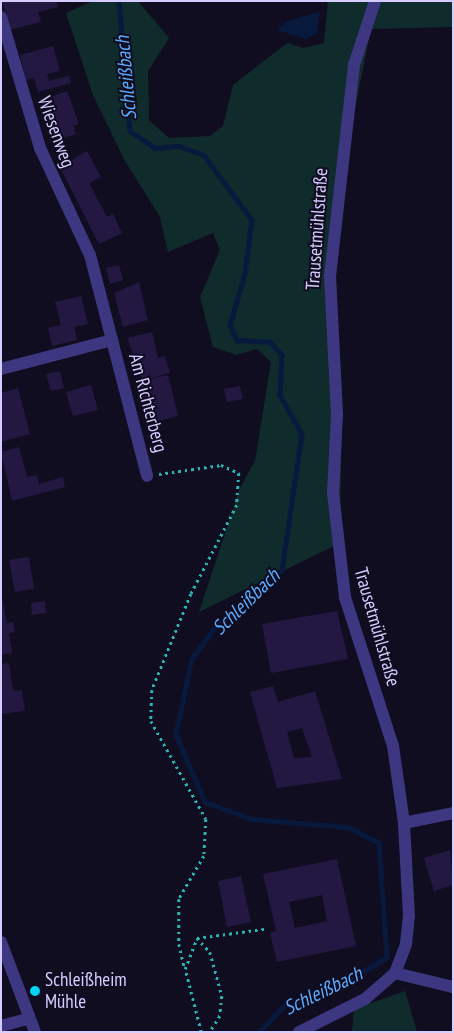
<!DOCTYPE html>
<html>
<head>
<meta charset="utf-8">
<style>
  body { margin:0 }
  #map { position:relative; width:454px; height:1033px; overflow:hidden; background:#110d21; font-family:"PT Sans Narrow",sans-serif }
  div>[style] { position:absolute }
  .green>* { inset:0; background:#102b2b }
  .water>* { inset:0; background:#08193e }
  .stream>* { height:4.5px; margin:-2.25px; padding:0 2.25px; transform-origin:2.25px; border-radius:2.25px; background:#08193e }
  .building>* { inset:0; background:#231842 }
  .path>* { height:2.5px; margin-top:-1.25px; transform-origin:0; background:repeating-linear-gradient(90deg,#2bb4b3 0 2.5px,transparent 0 6.5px) }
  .minor>* { height:12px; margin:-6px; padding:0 6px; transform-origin:6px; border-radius:6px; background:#3d3781 }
  .dots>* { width:14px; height:14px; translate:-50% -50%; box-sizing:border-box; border:2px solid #110d21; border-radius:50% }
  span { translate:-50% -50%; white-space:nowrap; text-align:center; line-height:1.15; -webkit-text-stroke:4px #110d21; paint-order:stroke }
  .street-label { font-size:19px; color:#d5cdff }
  .poi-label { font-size:19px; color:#d5cdff }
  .left { translate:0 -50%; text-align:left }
  .water-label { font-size:20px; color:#5babff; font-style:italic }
  .frame { position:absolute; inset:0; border:2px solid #d5cdff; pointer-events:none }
</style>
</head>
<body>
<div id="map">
  <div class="green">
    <i style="clip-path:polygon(93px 1px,138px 1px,169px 38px,148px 71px,149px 120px,169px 138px,210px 136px,223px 126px,233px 85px,287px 43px,303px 48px,324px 43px,328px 1px,453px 1px,453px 27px,371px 29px,350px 133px,333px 278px,342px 402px,340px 543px,199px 612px,240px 488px,255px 461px,271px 362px,257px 349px,236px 355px,213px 347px,200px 297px,220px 250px,213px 233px,168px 252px,160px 217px,125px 161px,93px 95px,66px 13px)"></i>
    <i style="clip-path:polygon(405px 991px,417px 1032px,352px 1032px,354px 1009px)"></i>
  </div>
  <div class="water">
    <i style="clip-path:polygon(320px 12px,317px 33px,306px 39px,277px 30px,287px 21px)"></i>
  </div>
  <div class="stream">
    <i style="left:119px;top:1px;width:130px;rotate:85.2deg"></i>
    <i style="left:130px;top:131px;width:30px;rotate:34deg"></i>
    <i style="left:155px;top:148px;width:24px;rotate:-5deg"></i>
    <i style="left:179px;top:146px;width:27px;rotate:20deg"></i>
    <i style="left:204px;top:155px;width:81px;rotate:53.6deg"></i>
    <i style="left:252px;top:220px;width:54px;rotate:97.4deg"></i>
    <i style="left:245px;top:274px;width:53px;rotate:106.4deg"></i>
    <i style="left:230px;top:325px;width:17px;rotate:65deg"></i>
    <i style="left:237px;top:340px;width:33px;rotate:3deg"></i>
    <i style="left:270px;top:342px;width:18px;rotate:47deg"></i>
    <i style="left:282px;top:355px;width:40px;rotate:92.9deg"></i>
    <i style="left:280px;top:395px;width:45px;rotate:60.6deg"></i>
    <i style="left:302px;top:434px;width:138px;rotate:98.3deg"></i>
    <i style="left:282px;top:571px;width:82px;rotate:140.5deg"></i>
    <i style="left:219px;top:623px;width:45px;rotate:126.9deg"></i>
    <i style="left:192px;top:659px;width:77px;rotate:102deg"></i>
    <i style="left:176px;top:734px;width:74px;rotate:66.9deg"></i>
    <i style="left:205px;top:802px;width:50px;rotate:19.9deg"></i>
    <i style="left:252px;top:819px;width:96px;rotate:4.8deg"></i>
    <i style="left:348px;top:827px;width:35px;rotate:27deg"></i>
    <i style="left:379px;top:843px;width:115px;rotate:86deg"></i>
    <i style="left:387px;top:958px;width:88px;rotate:149.9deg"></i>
    <i style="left:311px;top:1002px;width:24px;rotate:175deg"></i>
    <i style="left:287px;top:1004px;width:40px;rotate:135deg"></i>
  </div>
  <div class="building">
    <i style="clip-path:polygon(2px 1px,56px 1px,58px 7px,38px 12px,41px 22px,10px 30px)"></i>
    <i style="clip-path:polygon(53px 46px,60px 71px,47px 74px,49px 81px,69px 76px,71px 83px,38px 92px,34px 78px,26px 80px,20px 55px)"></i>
    <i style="clip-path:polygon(67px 91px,79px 124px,73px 126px,76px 134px,54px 141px,40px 101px)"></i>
    <i style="clip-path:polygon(87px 151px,101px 177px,89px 183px,107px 217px,113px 214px,122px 233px,99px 244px,60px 167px)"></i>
    <i style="clip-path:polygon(119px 265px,123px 280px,110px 284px,106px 268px)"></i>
    <i style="clip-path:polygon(139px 282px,148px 320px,123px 327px,114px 293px)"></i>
    <i style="clip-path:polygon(81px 296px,88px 324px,74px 327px,77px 340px,52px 346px,48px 328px,61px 325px,55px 302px)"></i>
    <i style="clip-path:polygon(152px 332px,158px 358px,165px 356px,170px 373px,143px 380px,127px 338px)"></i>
    <i style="clip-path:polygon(60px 371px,64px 388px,51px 391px,46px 374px)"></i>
    <i style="clip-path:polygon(168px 375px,178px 416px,155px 422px,152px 410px,144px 412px,137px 382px)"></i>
    <i style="clip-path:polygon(91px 385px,98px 410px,73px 416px,66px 392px)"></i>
    <i style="clip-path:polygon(240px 386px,243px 399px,227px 402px,224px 389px)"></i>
    <i style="clip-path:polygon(18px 388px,30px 434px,1px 442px,1px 393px)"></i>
    <i style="clip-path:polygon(19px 447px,27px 477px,37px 475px,39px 484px,63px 477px,65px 487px,12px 501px,1px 452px)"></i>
    <i style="clip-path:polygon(29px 557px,34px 589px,15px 592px,9px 560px)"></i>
    <i style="clip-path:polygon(1px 592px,7px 623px,13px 622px,15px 632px,9px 633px,12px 653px,1px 655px)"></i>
    <i style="clip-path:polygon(45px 601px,46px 613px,32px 615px,31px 603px)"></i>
    <i style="clip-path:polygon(337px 611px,348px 659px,271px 673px,262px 624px)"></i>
    <i style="clip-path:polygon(9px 663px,13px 691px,22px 690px,25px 711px,1px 714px,1px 664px)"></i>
    <i style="clip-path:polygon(evenodd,273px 686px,278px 702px,315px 691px,342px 779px,277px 788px,250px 692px,273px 686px,302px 728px,312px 757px,294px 758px,287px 732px,302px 728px)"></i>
    <i style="clip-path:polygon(450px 850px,453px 885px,434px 891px,424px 858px)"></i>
    <i style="clip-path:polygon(evenodd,337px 859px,356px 946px,277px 962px,270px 933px,276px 931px,263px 874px,337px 859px,322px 895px,327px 921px,295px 928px,289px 902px,322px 895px)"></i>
    <i style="clip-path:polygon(241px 876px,251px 922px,227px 927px,218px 881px)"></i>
    <i style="clip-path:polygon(37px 986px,40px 993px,34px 996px,31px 989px)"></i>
  </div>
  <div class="path">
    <i style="left:159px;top:474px;width:63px;rotate:-8.3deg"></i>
    <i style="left:221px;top:465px;width:20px;rotate:24deg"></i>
    <i style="left:239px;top:473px;width:32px;rotate:94deg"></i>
    <i style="left:237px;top:505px;width:100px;rotate:117.3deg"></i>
    <i style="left:191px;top:594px;width:104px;rotate:112.1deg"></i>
    <i style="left:152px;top:690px;width:31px;rotate:92deg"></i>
    <i style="left:151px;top:721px;width:112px;rotate:60.7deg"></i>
    <i style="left:206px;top:819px;width:37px;rotate:93deg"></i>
    <i style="left:204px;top:856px;width:50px;rotate:120.2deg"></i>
    <i style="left:179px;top:899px;width:45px;rotate:90deg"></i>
    <i style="left:179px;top:944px;width:26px;rotate:77deg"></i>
    <i style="left:197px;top:938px;width:19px;rotate:47deg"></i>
    <i style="left:210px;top:952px;width:46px;rotate:74.7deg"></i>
    <i style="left:222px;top:996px;width:20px;rotate:96deg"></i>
    <i style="left:220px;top:1016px;width:19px;rotate:122deg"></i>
    <i style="left:201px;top:1032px;width:65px;rotate:-104.3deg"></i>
    <i style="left:185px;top:969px;width:33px;rotate:-69deg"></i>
    <i style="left:197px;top:938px;width:68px;rotate:-7.7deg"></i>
  </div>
  <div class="minor">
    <i style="left:1px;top:17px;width:137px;rotate:73.4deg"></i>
    <i style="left:40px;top:148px;width:118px;rotate:65deg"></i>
    <i style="left:90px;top:255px;width:228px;rotate:75.5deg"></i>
    <i style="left:1px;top:369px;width:115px;rotate:-14.6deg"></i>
    <i style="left:404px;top:823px;width:50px;rotate:-11.5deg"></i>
    <i style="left:1px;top:942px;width:96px;rotate:69.3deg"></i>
    <i style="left:395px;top:973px;width:60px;rotate:13.6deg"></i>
    <i style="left:1px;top:1026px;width:28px;rotate:-15deg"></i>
    <i style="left:299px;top:1032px;width:74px;rotate:-26.6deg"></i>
    <i style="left:365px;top:999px;width:40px;rotate:-41deg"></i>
    <i style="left:395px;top:973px;width:31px;rotate:-69deg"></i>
    <i style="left:406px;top:944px;width:28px;rotate:-84deg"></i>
    <i style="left:409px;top:916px;width:93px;rotate:-93.1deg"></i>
    <i style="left:404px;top:823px;width:78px;rotate:-98.1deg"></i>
    <i style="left:393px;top:746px;width:157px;rotate:-107.9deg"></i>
    <i style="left:345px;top:597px;width:105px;rotate:-96.6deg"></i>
    <i style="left:333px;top:493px;width:79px;rotate:-87.1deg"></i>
    <i style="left:337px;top:414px;width:138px;rotate:-92.9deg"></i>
    <i style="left:330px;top:276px;width:212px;rotate:-83.5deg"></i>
    <i style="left:354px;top:65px;width:67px;rotate:-71.8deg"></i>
  </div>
  <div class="dots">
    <i style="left:35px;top:991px;background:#00d3f8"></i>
  </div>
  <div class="street-label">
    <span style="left:56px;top:132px;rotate:70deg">Wiesenweg</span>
    <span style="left:317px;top:229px;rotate:-86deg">Trausetmühlstraße</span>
    <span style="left:148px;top:403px;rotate:75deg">Am Richterberg</span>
    <span style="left:377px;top:627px;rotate:74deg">Trausetmühlstraße</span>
  </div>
  <div class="poi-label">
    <span class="left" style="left:45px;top:991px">Schleißheim<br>Mühle</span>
  </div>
  <div class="water-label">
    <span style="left:126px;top:78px;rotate:-95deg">Schleißbach</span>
    <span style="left:246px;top:602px;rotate:-44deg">Schleißbach</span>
    <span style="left:323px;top:991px;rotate:-26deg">Schleißbach</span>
  </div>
  <div class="frame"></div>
</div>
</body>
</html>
